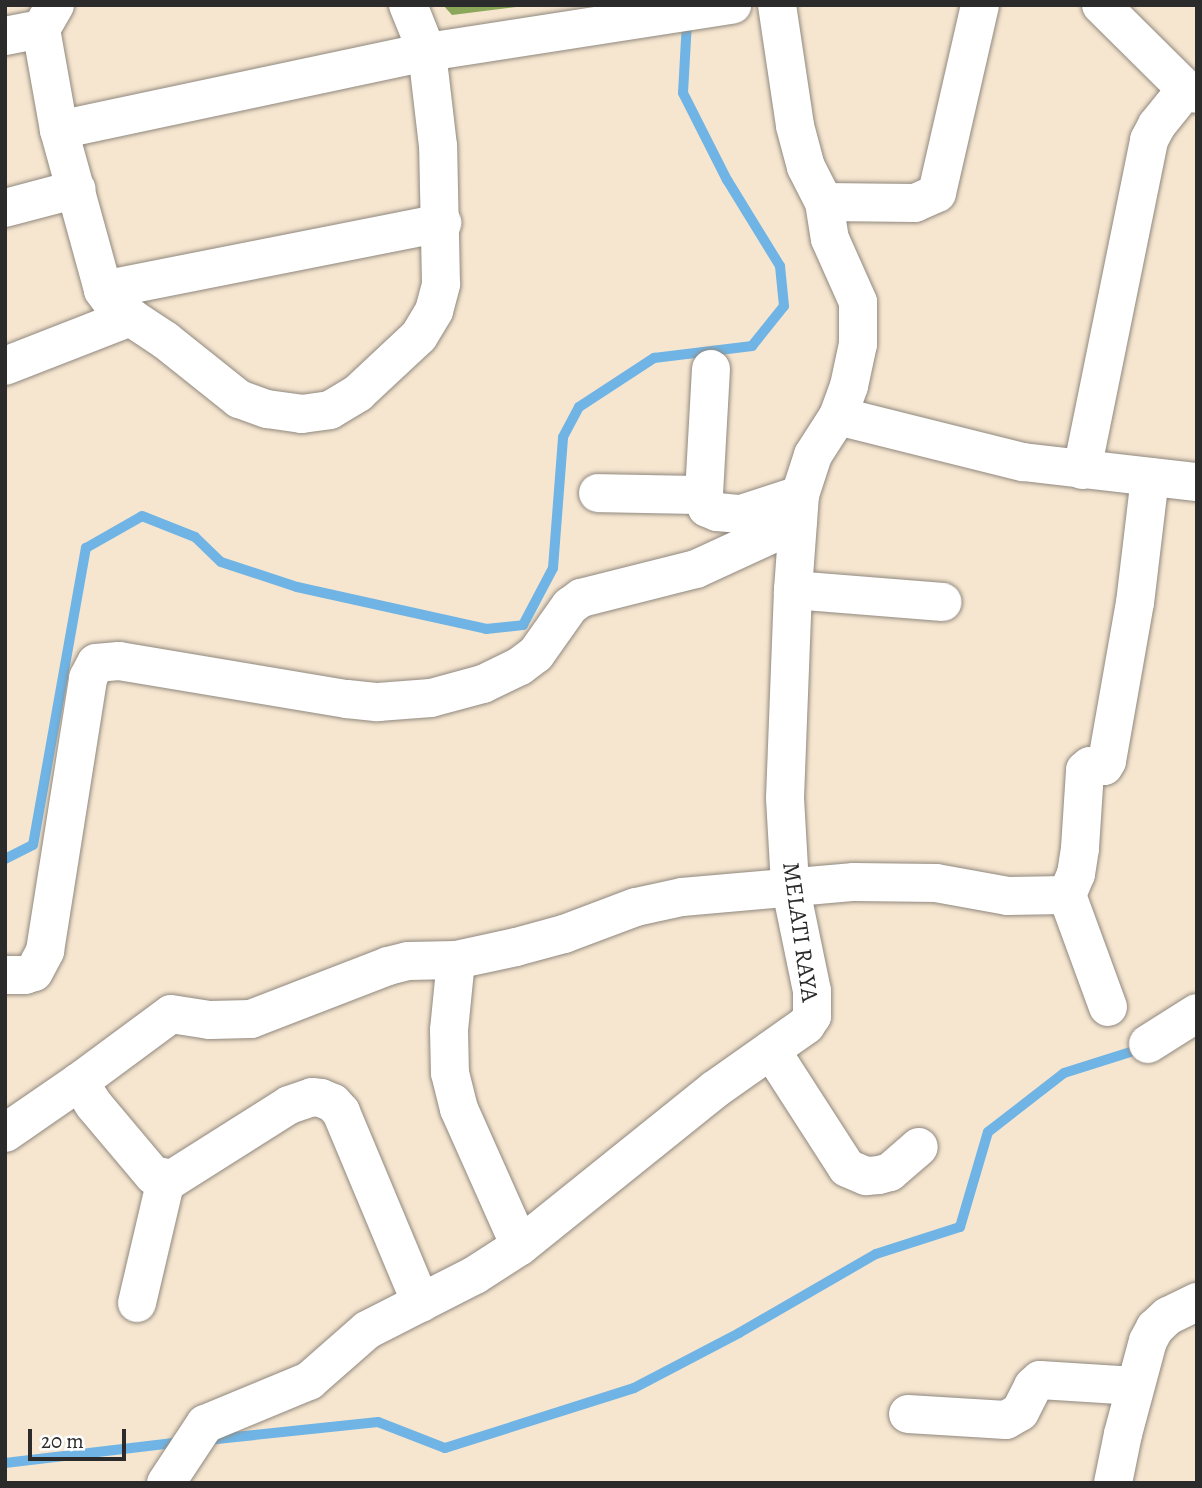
<!DOCTYPE html>
<html>
<head>
<meta charset="utf-8">
<style>
  body { margin:0 }
  #map { position:relative; width:1202px; height:1488px; overflow:hidden; background:#f6e6d0; font-family:Alegreya,serif }
  div>[style] { position:absolute }
  .forest>* { inset:0; background:#8ba75a }
  .stream>* { height:10px; margin:-5px; padding:0 5px; transform-origin:5px; border-radius:5px; background:#6fb4e5 }
  .roads { filter:drop-shadow(0 0 2px #90887e) drop-shadow(0 0 2px #90887e) }
  .minor>* { height:38px; margin:-19px; padding:0 19px; transform-origin:19px; border-radius:19px; background:#fff }
  span { translate:-50% -50%; white-space:nowrap; text-align:center; line-height:1.15; -webkit-text-stroke:7px #fff; paint-order:stroke }
  .street-label { font-size:24px; color:#2b2b2b }
  .frame { position:absolute; inset:0; border:7px solid #2b2b2b; pointer-events:none }
  .scale { position:absolute; left:28px; top:1429px; width:98px; height:32px; box-sizing:border-box; border:4px solid #2b2b2b; border-top:0; padding-left:9px; font-size:21px; line-height:24px; white-space:nowrap; color:#2b2b2b; -webkit-text-stroke:5px #fff; paint-order:stroke }
</style>
</head>
<body>
<div id="map">
  <div class="forest">
    <i style="clip-path:polygon(443px 5px,533px 5px,452px 15px)"></i>
  </div>
  <div class="stream">
    <i style="left:5px;top:859px;width:31px;rotate:-27deg"></i>
    <i style="left:33px;top:845px;width:302px;rotate:-79.9deg"></i>
    <i style="left:86px;top:548px;width:64px;rotate:-29.7deg"></i>
    <i style="left:142px;top:516px;width:57px;rotate:21.6deg"></i>
    <i style="left:195px;top:537px;width:36px;rotate:44deg"></i>
    <i style="left:221px;top:562px;width:80px;rotate:18.2deg"></i>
    <i style="left:297px;top:587px;width:194px;rotate:12.5deg"></i>
    <i style="left:486px;top:629px;width:37px;rotate:-6deg"></i>
    <i style="left:523px;top:625px;width:64px;rotate:-62.2deg"></i>
    <i style="left:553px;top:568px;width:131px;rotate:-85.6deg"></i>
    <i style="left:563px;top:437px;width:34px;rotate:-62deg"></i>
    <i style="left:579px;top:407px;width:90px;rotate:-33.2deg"></i>
    <i style="left:654px;top:358px;width:99px;rotate:-7deg"></i>
    <i style="left:752px;top:346px;width:51px;rotate:-51.3deg"></i>
    <i style="left:784px;top:306px;width:40px;rotate:-95.7deg"></i>
    <i style="left:780px;top:266px;width:101px;rotate:-121.6deg"></i>
    <i style="left:727px;top:180px;width:97px;rotate:-116.8deg"></i>
    <i style="left:683px;top:93px;width:72px;rotate:-86.8deg"></i>
    <i style="left:207px;top:1440px;width:172px;rotate:-6deg"></i>
    <i style="left:378px;top:1422px;width:72px;rotate:21.2deg"></i>
    <i style="left:445px;top:1448px;width:198px;rotate:-17.6deg"></i>
    <i style="left:634px;top:1388px;width:119px;rotate:-27.6deg"></i>
    <i style="left:739px;top:1333px;width:158px;rotate:-30deg"></i>
    <i style="left:876px;top:1254px;width:88px;rotate:-17.8deg"></i>
    <i style="left:960px;top:1227px;width:99px;rotate:-73.6deg"></i>
    <i style="left:988px;top:1132px;width:96px;rotate:-37.8deg"></i>
    <i style="left:1064px;top:1073px;width:83px;rotate:-17.6deg"></i>
    <i style="left:5px;top:1463px;width:178px;rotate:-6.8deg"></i>
  </div>
  <div class="roads">
    <div class="minor">
      <i style="left:55px;top:5px;width:28px;rotate:120deg"></i>
      <i style="left:41px;top:29px;width:103px;rotate:79.9deg"></i>
      <i style="left:59px;top:130px;width:166px;rotate:74.6deg"></i>
      <i style="left:103px;top:290px;width:21px;rotate:55deg"></i>
      <i style="left:115px;top:307px;width:60px;rotate:33.4deg"></i>
      <i style="left:165px;top:340px;width:95px;rotate:38.6deg"></i>
      <i style="left:239px;top:399px;width:30px;rotate:20deg"></i>
      <i style="left:267px;top:409px;width:35px;rotate:8deg"></i>
      <i style="left:302px;top:414px;width:28px;rotate:-8deg"></i>
      <i style="left:330px;top:410px;width:33px;rotate:-31deg"></i>
      <i style="left:358px;top:393px;width:83px;rotate:-43.1deg"></i>
      <i style="left:419px;top:336px;width:29px;rotate:-59deg"></i>
      <i style="left:434px;top:311px;width:28px;rotate:-75deg"></i>
      <i style="left:441px;top:284px;width:138px;rotate:-91.2deg"></i>
      <i style="left:438px;top:146px;width:95px;rotate:-96.7deg"></i>
      <i style="left:427px;top:52px;width:51px;rotate:-112deg"></i>
      <i style="left:777px;top:5px;width:122px;rotate:81.5deg"></i>
      <i style="left:795px;top:126px;width:42px;rotate:75deg"></i>
      <i style="left:806px;top:167px;width:39px;rotate:63deg"></i>
      <i style="left:824px;top:202px;width:37px;rotate:81deg"></i>
      <i style="left:830px;top:239px;width:69px;rotate:66deg"></i>
      <i style="left:858px;top:302px;width:42px;rotate:90deg"></i>
      <i style="left:858px;top:344px;width:43px;rotate:102.1deg"></i>
      <i style="left:849px;top:386px;width:32px;rotate:110deg"></i>
      <i style="left:1101px;top:5px;width:120px;rotate:44.7deg"></i>
      <i style="left:1186px;top:89px;width:12px;rotate:24deg"></i>
      <i style="left:5px;top:36px;width:37px;rotate:-11deg"></i>
      <i style="left:59px;top:130px;width:376px;rotate:-12deg"></i>
      <i style="left:427px;top:52px;width:309px;rotate:-8.8deg"></i>
      <i style="left:824px;top:202px;width:91px;rotate:0.6deg"></i>
      <i style="left:915px;top:203px;width:24px;rotate:-24deg"></i>
      <i style="left:937px;top:193px;width:193px;rotate:-77.1deg"></i>
      <i style="left:5px;top:208px;width:74px;rotate:-14.8deg"></i>
      <i style="left:103px;top:290px;width:346px;rotate:-11.2deg"></i>
      <i style="left:5px;top:366px;width:135px;rotate:-21.3deg"></i>
      <i style="left:711px;top:369px;width:126px;rotate:93.2deg"></i>
      <i style="left:704px;top:495px;width:13px;rotate:77deg"></i>
      <i style="left:707px;top:508px;width:11px;rotate:22deg"></i>
      <i style="left:717px;top:512px;width:24px;rotate:5deg"></i>
      <i style="left:741px;top:514px;width:62px;rotate:-17.9deg"></i>
      <i style="left:1082px;top:470px;width:337px;rotate:-78.5deg"></i>
      <i style="left:1149px;top:140px;width:17px;rotate:-62deg"></i>
      <i style="left:1157px;top:125px;width:46px;rotate:-51.1deg"></i>
      <i style="left:598px;top:493px;width:106px;rotate:1.1deg"></i>
      <i style="left:793px;top:590px;width:150px;rotate:4.6deg"></i>
      <i style="left:456px;top:960px;width:70px;rotate:95.7deg"></i>
      <i style="left:449px;top:1030px;width:43px;rotate:88.7deg"></i>
      <i style="left:450px;top:1073px;width:37px;rotate:76deg"></i>
      <i style="left:459px;top:1109px;width:150px;rotate:66deg"></i>
      <i style="left:5px;top:975px;width:20px"></i>
      <i style="left:25px;top:975px;width:9px;rotate:-18deg"></i>
      <i style="left:34px;top:972px;width:24px;rotate:-62deg"></i>
      <i style="left:45px;top:951px;width:276px;rotate:-81deg"></i>
      <i style="left:88px;top:678px;width:17px;rotate:-62deg"></i>
      <i style="left:96px;top:663px;width:23px;rotate:-5deg"></i>
      <i style="left:119px;top:661px;width:231px;rotate:9.5deg"></i>
      <i style="left:347px;top:699px;width:31px;rotate:6deg"></i>
      <i style="left:378px;top:702px;width:53px;rotate:-4.3deg"></i>
      <i style="left:431px;top:698px;width:54px;rotate:-15.1deg"></i>
      <i style="left:483px;top:684px;width:41px;rotate:-25.9deg"></i>
      <i style="left:520px;top:666px;width:20px;rotate:-37deg"></i>
      <i style="left:536px;top:654px;width:59px;rotate:-54.7deg"></i>
      <i style="left:570px;top:606px;width:14px;rotate:-36deg"></i>
      <i style="left:581px;top:598px;width:119px;rotate:-14.2deg"></i>
      <i style="left:696px;top:569px;width:112px;rotate:-24.7deg"></i>
      <i style="left:1108px;top:1007px;width:119px;rotate:-110.1deg"></i>
      <i style="left:1067px;top:895px;width:23px;rotate:-67deg"></i>
      <i style="left:1076px;top:874px;width:26px;rotate:-81deg"></i>
      <i style="left:1080px;top:848px;width:78px;rotate:-86.3deg"></i>
      <i style="left:1085px;top:770px;width:6px;rotate:-39deg"></i>
      <i style="left:1090px;top:766px;width:14px"></i>
      <i style="left:1104px;top:766px;width:6px;rotate:-59deg"></i>
      <i style="left:1107px;top:761px;width:160px;rotate:-80deg"></i>
      <i style="left:1135px;top:603px;width:127px;rotate:-83.2deg"></i>
      <i style="left:1148px;top:1044px;width:58px;rotate:-32.3deg"></i>
      <i style="left:771px;top:1050px;width:140px;rotate:57.2deg"></i>
      <i style="left:847px;top:1168px;width:21px;rotate:23deg"></i>
      <i style="left:866px;top:1176px;width:13px;rotate:-4deg"></i>
      <i style="left:879px;top:1175px;width:11px;rotate:-15deg"></i>
      <i style="left:890px;top:1172px;width:38px;rotate:-41deg"></i>
      <i style="left:79px;top:1082px;width:114px;rotate:-36.5deg"></i>
      <i style="left:171px;top:1014px;width:39px;rotate:9deg"></i>
      <i style="left:210px;top:1020px;width:41px;rotate:-1.4deg"></i>
      <i style="left:251px;top:1019px;width:147px;rotate:-21.1deg"></i>
      <i style="left:388px;top:966px;width:21px;rotate:-14deg"></i>
      <i style="left:408px;top:961px;width:48px;rotate:-1.2deg"></i>
      <i style="left:456px;top:960px;width:61px;rotate:-12.2deg"></i>
      <i style="left:516px;top:947px;width:50px;rotate:-15.2deg"></i>
      <i style="left:564px;top:934px;width:77px;rotate:-20.6deg"></i>
      <i style="left:636px;top:907px;width:47px;rotate:-12.3deg"></i>
      <i style="left:682px;top:897px;width:173px;rotate:-5deg"></i>
      <i style="left:854px;top:882px;width:82px;rotate:0.7deg"></i>
      <i style="left:936px;top:883px;width:73px;rotate:10.2deg"></i>
      <i style="left:1008px;top:896px;width:59px;rotate:-1deg"></i>
      <i style="left:5px;top:1133px;width:90px;rotate:-34.6deg"></i>
      <i style="left:79px;top:1082px;width:27px;rotate:57deg"></i>
      <i style="left:94px;top:1105px;width:92px;rotate:49.9deg"></i>
      <i style="left:153px;top:1175px;width:19px;rotate:12deg"></i>
      <i style="left:172px;top:1179px;width:138px;rotate:-32.3deg"></i>
      <i style="left:289px;top:1105px;width:24px;rotate:-19deg"></i>
      <i style="left:312px;top:1097px;width:9px;rotate:6deg"></i>
      <i style="left:321px;top:1098px;width:13px;rotate:23deg"></i>
      <i style="left:333px;top:1103px;width:12px;rotate:48deg"></i>
      <i style="left:341px;top:1112px;width:207px;rotate:67.3deg"></i>
      <i style="left:137px;top:1303px;width:127px;rotate:-76.8deg"></i>
      <i style="left:908px;top:1414px;width:98px;rotate:3.5deg"></i>
      <i style="left:1006px;top:1420px;width:16px;rotate:-30deg"></i>
      <i style="left:1020px;top:1412px;width:29px;rotate:-63deg"></i>
      <i style="left:1033px;top:1386px;width:9px;rotate:-41deg"></i>
      <i style="left:1040px;top:1380px;width:95px;rotate:3.6deg"></i>
      <i style="left:166px;top:1483px;width:71px;rotate:-56.5deg"></i>
      <i style="left:205px;top:1424px;width:113px;rotate:-22.5deg"></i>
      <i style="left:309px;top:1381px;width:77px;rotate:-41.3deg"></i>
      <i style="left:367px;top:1330px;width:121px;rotate:-27deg"></i>
      <i style="left:475px;top:1275px;width:54px;rotate:-32.8deg"></i>
      <i style="left:520px;top:1246px;width:249px;rotate:-38.8deg"></i>
      <i style="left:714px;top:1090px;width:113px;rotate:-35.2deg"></i>
      <i style="left:806px;top:1025px;width:11px;rotate:-56deg"></i>
      <i style="left:812px;top:1016px;width:25px;rotate:-90deg"></i>
      <i style="left:812px;top:991px;width:108px;rotate:-101.7deg"></i>
      <i style="left:790px;top:885px;width:87px;rotate:-93.3deg"></i>
      <i style="left:785px;top:798px;width:208px;rotate:-87.8deg"></i>
      <i style="left:793px;top:590px;width:95px;rotate:-85.8deg"></i>
      <i style="left:800px;top:495px;width:42px;rotate:-72deg"></i>
      <i style="left:813px;top:455px;width:46px;rotate:-57.3deg"></i>
      <i style="left:838px;top:416px;width:191px;rotate:14deg"></i>
      <i style="left:1023px;top:462px;width:175px;rotate:6.6deg"></i>
      <i style="left:1113px;top:1483px;width:50px;rotate:-78.5deg"></i>
      <i style="left:1123px;top:1434px;width:96px;rotate:-75deg"></i>
      <i style="left:1148px;top:1341px;width:15px;rotate:-62deg"></i>
      <i style="left:1155px;top:1328px;width:18px;rotate:-43deg"></i>
      <i style="left:1168px;top:1316px;width:32px;rotate:-26deg"></i>
    </div>
  </div>
  <div class="street-label">
    <span style="left:800px;top:932px;rotate:82deg">MELATI RAYA</span>
  </div>
  <div class="frame"></div>
  <div class="scale">20 m</div>
</div>
</body>
</html>
